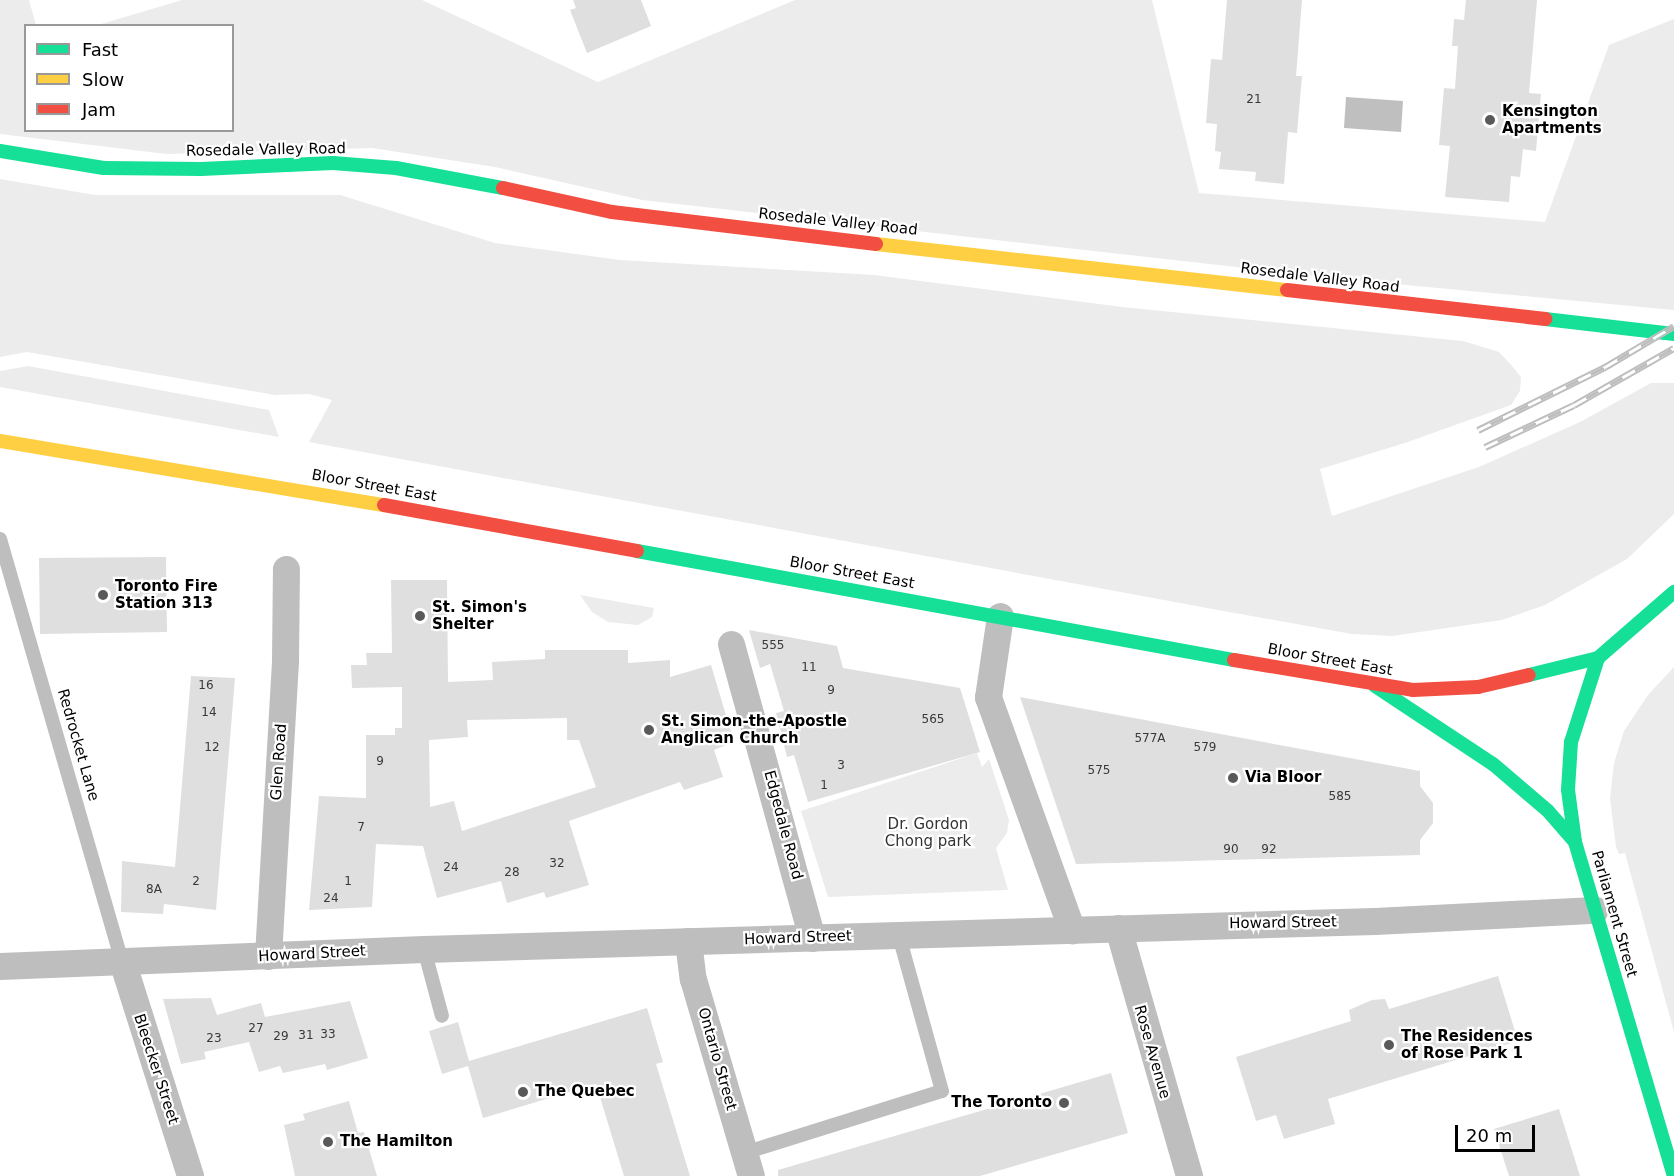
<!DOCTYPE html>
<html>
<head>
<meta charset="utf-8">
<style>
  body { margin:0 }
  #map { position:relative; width:1674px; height:1176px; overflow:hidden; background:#fff; font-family:"DejaVu Sans",sans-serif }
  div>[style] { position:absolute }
  .green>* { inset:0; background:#ececec }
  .water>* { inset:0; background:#bfbfbf }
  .building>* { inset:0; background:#dfdfdf }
  .lane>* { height:14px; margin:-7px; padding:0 7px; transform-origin:7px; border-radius:7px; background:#bebebe }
  .street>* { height:27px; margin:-13.5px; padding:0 13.5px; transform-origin:13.5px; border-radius:13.5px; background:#bebebe }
  .fast>* { height:14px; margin:-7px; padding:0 7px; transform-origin:7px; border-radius:7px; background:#16e098 }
  .slow>* { height:14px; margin:-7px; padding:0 7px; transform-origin:7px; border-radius:7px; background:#ffcf43 }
  .jam>* { height:14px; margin:-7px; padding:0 7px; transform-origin:7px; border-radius:7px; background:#f24e42 }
  .rail>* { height:7px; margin-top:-3.5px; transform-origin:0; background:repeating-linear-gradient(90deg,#fff 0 14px,#bebebe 0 28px); box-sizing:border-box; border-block:2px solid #bebebe }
  .dots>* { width:16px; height:16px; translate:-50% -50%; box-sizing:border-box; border:3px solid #fff; border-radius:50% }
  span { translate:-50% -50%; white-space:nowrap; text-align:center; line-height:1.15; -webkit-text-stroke:4.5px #fff; paint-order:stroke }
  .number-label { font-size:12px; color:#383838 }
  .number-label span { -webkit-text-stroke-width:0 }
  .poi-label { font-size:15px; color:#000; font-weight:700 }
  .left { translate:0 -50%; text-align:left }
  .right { translate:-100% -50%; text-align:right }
  .street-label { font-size:15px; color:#000 }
  .park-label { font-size:15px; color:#333 }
  .legend { position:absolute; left:24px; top:24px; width:210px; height:108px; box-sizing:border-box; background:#fff; border:2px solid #999; margin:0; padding:8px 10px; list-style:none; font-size:18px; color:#000 }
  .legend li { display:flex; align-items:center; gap:12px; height:30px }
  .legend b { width:30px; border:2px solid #999 }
  .scale { position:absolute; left:1455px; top:1125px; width:80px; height:27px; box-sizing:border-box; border:3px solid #000; border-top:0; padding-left:8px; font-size:18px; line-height:21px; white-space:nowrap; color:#000; -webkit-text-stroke:4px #fff; paint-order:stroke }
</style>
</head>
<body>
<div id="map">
  <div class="green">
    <i style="clip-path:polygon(0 0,29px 0,36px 25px,26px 26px,26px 130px,232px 130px,232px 26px,98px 25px,182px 0,422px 0,598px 82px,795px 0,1152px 0,1199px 193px,1545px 222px,1609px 45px,1674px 19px,1674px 310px,1342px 279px,642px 200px,495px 167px,372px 148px,167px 154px,0 134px)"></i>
    <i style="clip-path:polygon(0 179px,95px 195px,340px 195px,495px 243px,620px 260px,874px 275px,1122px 307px,1463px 341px,1499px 352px,1512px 366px,1521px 377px,1520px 391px,1511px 405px,1405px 443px,1320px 469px,1332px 516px,1479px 467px,1580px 422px,1651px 383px,1674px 383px,1674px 514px,1627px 559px,1545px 605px,1502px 620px,1392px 636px,1352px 634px,1218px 610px,309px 442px,332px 400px,309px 394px,275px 395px,27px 352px,0 357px)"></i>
    <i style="clip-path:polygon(28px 366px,269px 410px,279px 437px,0 387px,0 371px)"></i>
    <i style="clip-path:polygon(580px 595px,654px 608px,652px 617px,638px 625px,608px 622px,592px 612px)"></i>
    <i style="clip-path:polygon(1674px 667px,1674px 1032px,1625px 853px,1619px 854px,1616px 847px,1610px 798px,1614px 763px,1624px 731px,1648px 695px)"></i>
    <i style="clip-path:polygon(977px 753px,982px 767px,989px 759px,1009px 820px,1007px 833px,996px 848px,1008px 890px,828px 897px,801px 811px)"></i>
  </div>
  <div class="water">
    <i style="clip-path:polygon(1346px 97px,1403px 101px,1401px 132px,1344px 128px)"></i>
  </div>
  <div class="building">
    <i style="clip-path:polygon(573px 0,641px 0,651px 26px,587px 53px,570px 10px,576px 8px)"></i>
    <i style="clip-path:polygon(1227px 0,1302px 0,1296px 76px,1302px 76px,1297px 133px,1288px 132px,1284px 184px,1255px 181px,1256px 172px,1219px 169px,1221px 152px,1215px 151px,1217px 124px,1206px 123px,1211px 59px,1222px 60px)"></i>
    <i style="clip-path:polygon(1466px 0,1537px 0,1529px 93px,1541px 94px,1536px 151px,1523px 149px,1520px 177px,1511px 176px,1509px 202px,1445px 197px,1450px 146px,1439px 145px,1444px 88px,1455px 89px,1458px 46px,1452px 46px,1454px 19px,1464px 20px)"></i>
    <i style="clip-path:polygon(166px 557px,167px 632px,40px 634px,39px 558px)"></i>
    <i style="clip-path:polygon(evenodd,391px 580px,447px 580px,448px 682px,493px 680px,492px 662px,545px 659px,545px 650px,628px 650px,628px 663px,670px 660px,670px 677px,711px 665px,734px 742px,714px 750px,723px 777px,684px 790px,680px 782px,569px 821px,589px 885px,546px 898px,544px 892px,507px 903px,501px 881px,437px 898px,423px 846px,376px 844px,372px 907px,309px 910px,319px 796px,366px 798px,366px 735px,395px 735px,395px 728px,402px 728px,402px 687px,352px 688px,351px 665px,367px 665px,366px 653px,392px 653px,391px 580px,567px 718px,567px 740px,579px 740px,596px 787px,462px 831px,454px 801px,430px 807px,429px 740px,468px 737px,467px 720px,567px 718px)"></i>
    <i style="clip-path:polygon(749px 630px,837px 646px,843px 668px,960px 688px,980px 752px,808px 802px,794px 755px,787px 757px,776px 713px,784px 711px,770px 664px,760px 668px)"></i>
    <i style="clip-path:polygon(191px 676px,235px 678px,216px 910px,164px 904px,163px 914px,121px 912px,122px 861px,175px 867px)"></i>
    <i style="clip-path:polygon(1020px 697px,1420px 771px,1420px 786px,1433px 803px,1433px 823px,1420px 840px,1420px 855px,1076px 864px)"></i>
    <i style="clip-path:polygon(1498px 976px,1518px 1041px,1328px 1099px,1335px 1124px,1284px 1139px,1276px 1115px,1256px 1121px,1236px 1057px,1351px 1021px,1349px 1010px,1372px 1000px,1385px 999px,1389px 1009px)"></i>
    <i style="clip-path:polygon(211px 998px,217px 1015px,261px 1003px,265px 1017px,350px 1001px,368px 1058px,327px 1070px,325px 1064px,283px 1073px,280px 1066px,259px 1072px,249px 1042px,204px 1052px,206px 1059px,181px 1064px,163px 999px)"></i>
    <i style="clip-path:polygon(647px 1008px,663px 1062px,656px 1064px,690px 1176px,624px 1176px,596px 1084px,483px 1118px,468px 1066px,442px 1074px,429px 1031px,458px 1022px,469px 1061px)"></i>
    <i style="clip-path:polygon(1111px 1073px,1128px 1133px,980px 1176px,778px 1176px,778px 1170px)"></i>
    <i style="clip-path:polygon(349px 1101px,358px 1133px,364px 1132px,377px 1176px,295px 1176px,284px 1125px,305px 1120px,303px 1114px)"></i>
    <i style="clip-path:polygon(1559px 1109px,1580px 1176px,1509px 1176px,1494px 1129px)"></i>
  </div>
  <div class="lane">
    <i style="left:0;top:539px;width:439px;rotate:73.9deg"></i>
    <i style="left:424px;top:949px;width:69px;rotate:75deg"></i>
    <i style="left:744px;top:1153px;width:207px;rotate:-17.4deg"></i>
    <i style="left:942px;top:1091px;width:161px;rotate:-105.5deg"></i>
  </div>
  <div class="street">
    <i style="left:1000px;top:616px;width:82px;rotate:98.4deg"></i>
    <i style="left:988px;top:697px;width:248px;rotate:70.2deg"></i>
    <i style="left:731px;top:644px;width:305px;rotate:74.6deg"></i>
    <i style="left:1118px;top:928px;width:258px;rotate:74deg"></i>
    <i style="left:688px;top:941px;width:38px;rotate:83deg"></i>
    <i style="left:693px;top:979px;width:205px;rotate:73.6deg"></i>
    <i style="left:268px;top:956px;width:296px;rotate:-86.7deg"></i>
    <i style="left:285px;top:660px;width:91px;rotate:-89.4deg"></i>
    <i style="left:122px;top:961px;width:225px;rotate:72.4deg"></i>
    <i style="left:0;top:966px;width:424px;rotate:-2.3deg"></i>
    <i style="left:424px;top:949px;width:951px;rotate:-1.69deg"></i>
    <i style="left:1375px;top:921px;width:220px;rotate:-2.9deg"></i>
  </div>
  <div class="fast">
    <i style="left:0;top:151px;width:105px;rotate:9.3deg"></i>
    <i style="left:104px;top:168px;width:97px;rotate:0.6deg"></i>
    <i style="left:201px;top:169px;width:132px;rotate:-2.6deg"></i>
    <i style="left:333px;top:163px;width:63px;rotate:4.5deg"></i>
    <i style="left:396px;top:168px;width:109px;rotate:10.6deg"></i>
    <i style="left:1545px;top:319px;width:130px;rotate:6.6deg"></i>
    <i style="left:637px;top:551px;width:607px;rotate:10.35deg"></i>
    <i style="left:1598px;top:658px;width:88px;rotate:107.8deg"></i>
    <i style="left:1571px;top:742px;width:48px;rotate:93.6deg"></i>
    <i style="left:1568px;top:790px;width:52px;rotate:82.3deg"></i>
    <i style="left:1575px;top:842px;width:348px;rotate:73.5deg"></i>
    <i style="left:1529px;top:675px;width:71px;rotate:-13.8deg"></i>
    <i style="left:1598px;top:658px;width:101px;rotate:-41deg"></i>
    <i style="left:1375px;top:686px;width:141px;rotate:33.5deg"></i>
    <i style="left:1493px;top:764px;width:72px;rotate:40.5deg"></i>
    <i style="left:1548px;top:811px;width:41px;rotate:48.9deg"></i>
  </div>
  <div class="slow">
    <i style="left:876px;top:244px;width:414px;rotate:6.4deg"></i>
    <i style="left:0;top:441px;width:389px;rotate:9.5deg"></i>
  </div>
  <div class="jam">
    <i style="left:503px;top:188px;width:112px;rotate:12.4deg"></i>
    <i style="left:612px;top:212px;width:266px;rotate:6.9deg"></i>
    <i style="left:1287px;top:290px;width:260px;rotate:6.4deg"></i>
    <i style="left:384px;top:505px;width:257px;rotate:10.3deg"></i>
    <i style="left:1234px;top:660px;width:181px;rotate:9.5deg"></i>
    <i style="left:1413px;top:690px;width:65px;rotate:-2.6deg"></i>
    <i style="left:1478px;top:687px;width:52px;rotate:-13.2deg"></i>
  </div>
  <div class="rail">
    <i style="left:1478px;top:430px;width:142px;rotate:-26.4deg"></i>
    <i style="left:1605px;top:367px;width:80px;rotate:-30.7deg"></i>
    <i style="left:1485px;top:447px;width:98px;rotate:-25.3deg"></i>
    <i style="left:1574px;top:405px;width:115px;rotate:-29.7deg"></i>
  </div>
  <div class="dots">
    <i style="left:1490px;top:120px;background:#595959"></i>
    <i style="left:103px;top:595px;background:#595959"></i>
    <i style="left:420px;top:616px;background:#595959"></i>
    <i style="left:649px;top:730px;background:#595959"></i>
    <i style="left:1233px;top:778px;background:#595959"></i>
    <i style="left:1389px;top:1045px;background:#595959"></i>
    <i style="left:523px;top:1092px;background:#595959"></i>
    <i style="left:1064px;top:1103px;background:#595959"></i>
    <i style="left:328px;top:1142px;background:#595959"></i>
  </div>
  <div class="number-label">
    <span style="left:1254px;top:100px">21</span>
    <span style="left:773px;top:646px">555</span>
    <span style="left:809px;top:668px">11</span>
    <span style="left:206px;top:686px">16</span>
    <span style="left:831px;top:691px">9</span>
    <span style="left:209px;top:713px">14</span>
    <span style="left:933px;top:720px">565</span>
    <span style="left:1150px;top:739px">577A</span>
    <span style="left:212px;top:748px">12</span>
    <span style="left:1205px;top:748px">579</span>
    <span style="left:380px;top:762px">9</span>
    <span style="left:841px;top:766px">3</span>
    <span style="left:1099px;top:771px">575</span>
    <span style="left:824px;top:786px">1</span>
    <span style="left:1340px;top:797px">585</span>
    <span style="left:361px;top:828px">7</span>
    <span style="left:1231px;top:850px">90</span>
    <span style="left:1269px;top:850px">92</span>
    <span style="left:557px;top:864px">32</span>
    <span style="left:451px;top:868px">24</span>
    <span style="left:512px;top:873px">28</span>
    <span style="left:196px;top:882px">2</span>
    <span style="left:348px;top:882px">1</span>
    <span style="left:154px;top:890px">8A</span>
    <span style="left:331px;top:899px">24</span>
    <span style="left:256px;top:1029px">27</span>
    <span style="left:328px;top:1035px">33</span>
    <span style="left:306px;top:1036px">31</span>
    <span style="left:281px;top:1037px">29</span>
    <span style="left:214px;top:1039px">23</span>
  </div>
  <div class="poi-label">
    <span class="left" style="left:1502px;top:120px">Kensington<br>Apartments</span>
    <span class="left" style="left:115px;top:595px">Toronto Fire<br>Station 313</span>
    <span class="left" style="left:432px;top:616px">St. Simon's<br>Shelter</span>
    <span class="left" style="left:661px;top:730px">St. Simon-the-Apostle<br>Anglican Church</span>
    <span class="left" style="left:1245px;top:778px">Via Bloor</span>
    <span class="left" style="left:1401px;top:1045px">The Residences<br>of Rose Park 1</span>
    <span class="left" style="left:535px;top:1092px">The Quebec</span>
    <span class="right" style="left:1052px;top:1103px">The Toronto</span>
    <span class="left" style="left:340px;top:1142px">The Hamilton</span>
  </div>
  <div class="street-label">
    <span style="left:266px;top:150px;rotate:-1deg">Rosedale Valley Road</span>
    <span style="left:838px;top:222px;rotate:6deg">Rosedale Valley Road</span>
    <span style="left:1320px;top:278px;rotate:7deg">Rosedale Valley Road</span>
    <span style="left:374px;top:486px;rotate:10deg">Bloor Street East</span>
    <span style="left:852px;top:573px;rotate:10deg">Bloor Street East</span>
    <span style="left:1330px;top:660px;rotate:10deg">Bloor Street East</span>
    <span style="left:78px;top:745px;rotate:74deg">Redrocket Lane</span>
    <span style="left:279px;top:762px;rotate:-86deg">Glen Road</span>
    <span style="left:783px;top:825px;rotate:75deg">Edgedale Road</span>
    <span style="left:1614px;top:914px;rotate:74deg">Parliament Street</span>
    <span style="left:1283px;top:923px;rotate:-1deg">Howard Street</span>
    <span style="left:798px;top:938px;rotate:-2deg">Howard Street</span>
    <span style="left:312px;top:954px;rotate:-3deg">Howard Street</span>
    <span style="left:1152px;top:1052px;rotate:74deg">Rose Avenue</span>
    <span style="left:717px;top:1059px;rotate:74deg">Ontario Street</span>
    <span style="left:156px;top:1069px;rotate:72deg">Bleecker Street</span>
  </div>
  <div class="park-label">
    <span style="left:928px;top:833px">Dr. Gordon<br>Chong park</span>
  </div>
  <ul class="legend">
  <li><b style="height:8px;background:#16e098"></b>Fast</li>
  <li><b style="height:8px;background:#ffcf43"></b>Slow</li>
  <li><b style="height:8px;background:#f24e42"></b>Jam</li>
  </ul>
  <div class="scale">20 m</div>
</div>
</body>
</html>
